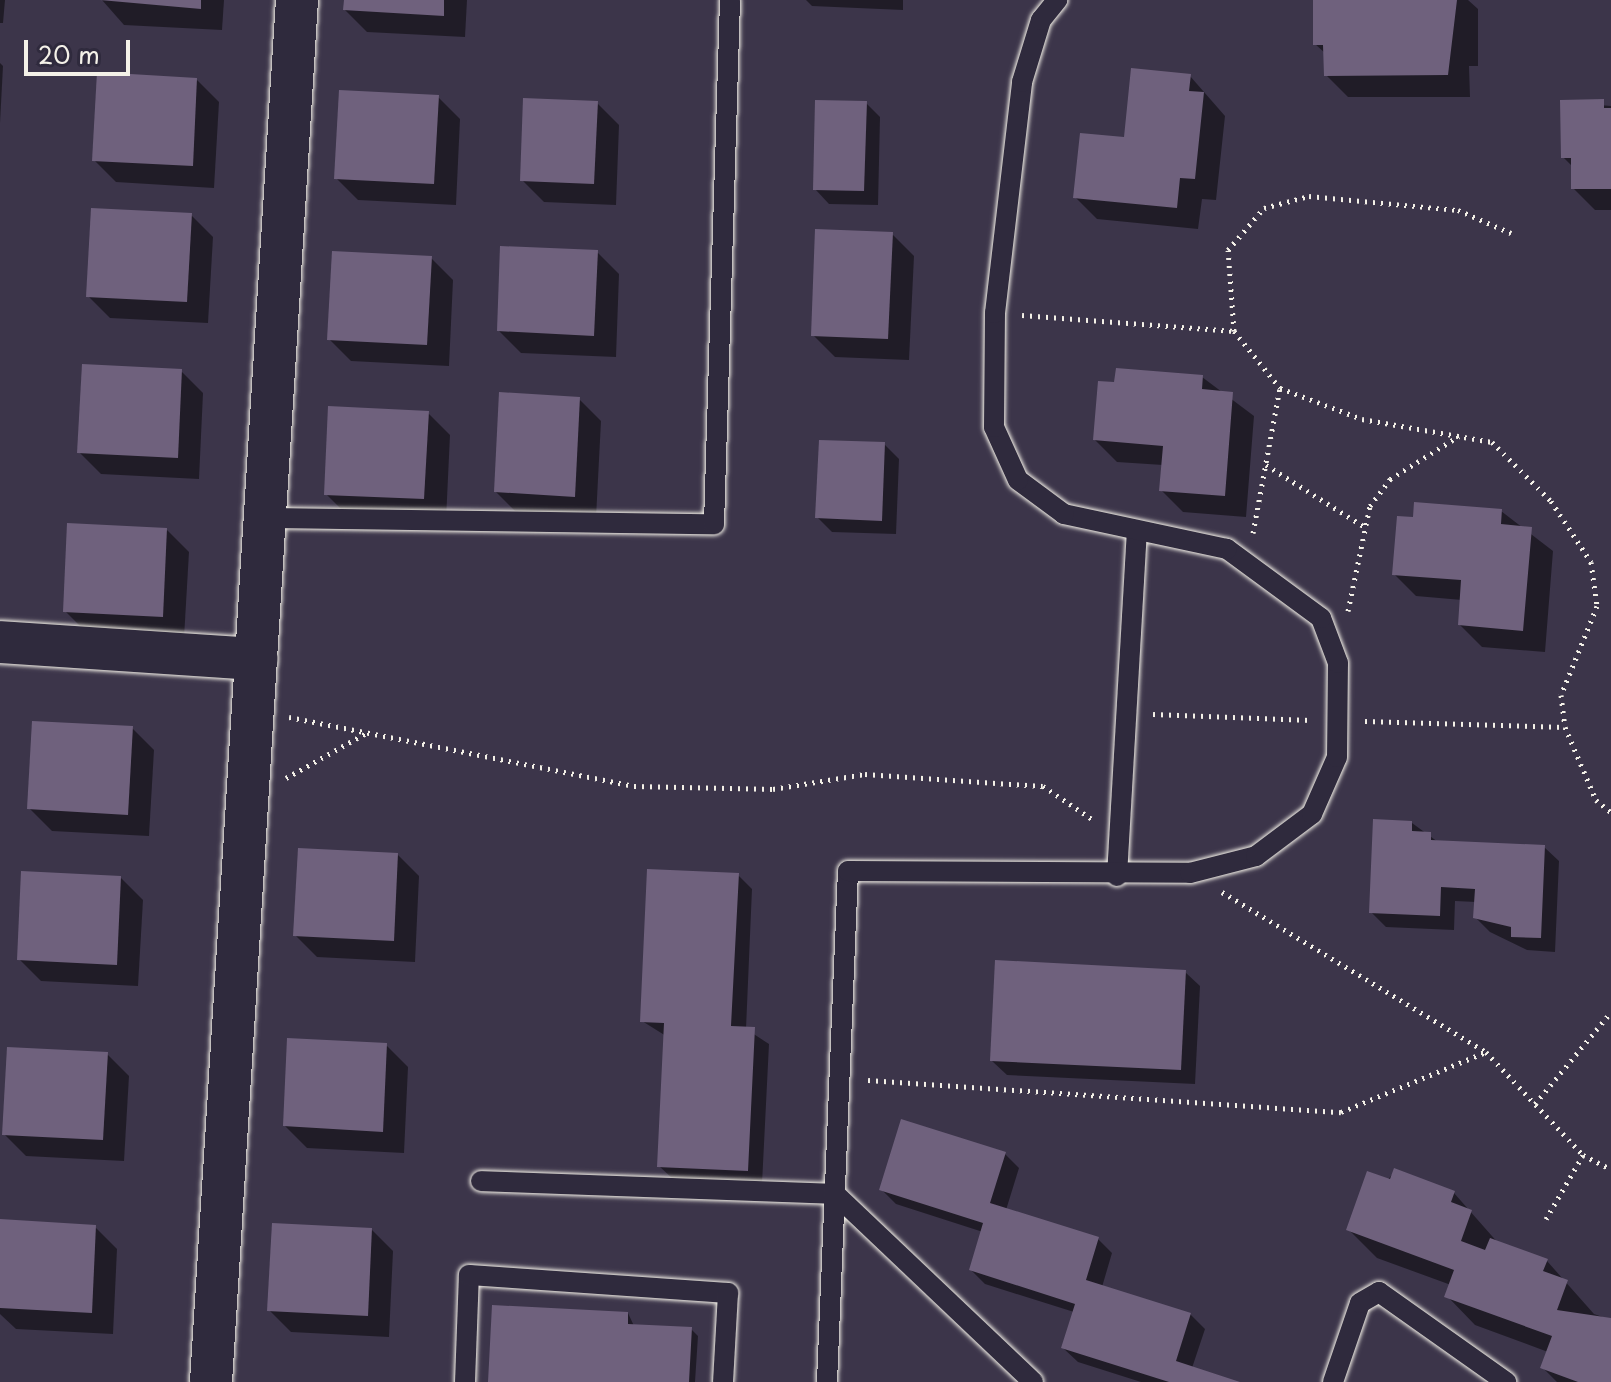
<!DOCTYPE html>
<html>
<head>
<meta charset="utf-8">
<style>
  body { margin:0 }
  #map { position:relative; width:1611px; height:1382px; overflow:hidden; background:#3c354a; font-family:"Playpen Sans",sans-serif }
  div>[style] { position:absolute }
  .shadow>* { inset:0; background:#0007 }
  .building>* { inset:0; background:#6f617d }
  .path>* { height:5px; margin-top:-2.5px; transform-origin:0; background:repeating-linear-gradient(90deg,#f4f1e8 0 2px,transparent 0 8px) }
  .roads { filter:drop-shadow(0 0 2px #f4f1e8) drop-shadow(0 0 2px #f4f1e8) }
  .lane>* { height:20px; margin:-10px; padding:0 10px; transform-origin:10px; border-radius:10px; background:#2f2a3d }
  .street>* { height:42px; margin:-21px; padding:0 21px; transform-origin:21px; border-radius:21px; background:#2f2a3d }
  span { translate:-50% -50%; white-space:nowrap; text-align:center; line-height:1.15; -webkit-text-stroke:6px #2f2a3d; paint-order:stroke }
  .scale { position:absolute; left:24px; top:40px; width:106px; height:36px; box-sizing:border-box; border:4px solid #f4f1e8; border-top:0; padding-left:10px; font-size:24px; line-height:28px; white-space:nowrap; color:#f4f1e8; -webkit-text-stroke:6px #2f2a3d; paint-order:stroke }
</style>
</head>
<body>
<div id="map">
  <div class="shadow">
    <i style="clip-path:polygon(0 0,5px 0,3px 23px,0 23px)"></i>
    <i style="clip-path:polygon(102px 0,224px 0,222px 30px,124px 25px)"></i>
    <i style="clip-path:polygon(346px 0,467px 0,465px 37px,367px 32px,345px 10px)"></i>
    <i style="clip-path:polygon(806px 0,903px 0,903px 10px,812px 6px)"></i>
    <i style="clip-path:polygon(1315px 0,1468px 0,1478px 9px,1478px 66px,1469px 66px,1470px 97px,1348px 97px,1326px 75px,1326px 54px,1315px 44px)"></i>
    <i style="clip-path:polygon(0 63px,3px 66px,0 123px)"></i>
    <i style="clip-path:polygon(1190px 76px,1225px 116px,1216px 200px,1202px 199px,1198px 229px,1097px 219px,1075px 197px)"></i>
    <i style="clip-path:polygon(197px 80px,219px 102px,214px 188px,116px 182px,94px 160px)"></i>
    <i style="clip-path:polygon(438px 97px,460px 119px,456px 205px,358px 200px,336px 178px)"></i>
    <i style="clip-path:polygon(1562px 102px,1611px 106px,1611px 210px,1595px 210px,1573px 188px,1573px 167px,1563px 157px)"></i>
    <i style="clip-path:polygon(597px 103px,619px 125px,616px 205px,544px 202px,522px 180px)"></i>
    <i style="clip-path:polygon(866px 103px,880px 117px,878px 205px,829px 204px,815px 189px)"></i>
    <i style="clip-path:polygon(191px 215px,213px 237px,208px 323px,110px 318px,88px 296px)"></i>
    <i style="clip-path:polygon(892px 234px,914px 256px,909px 360px,835px 357px,813px 335px)"></i>
    <i style="clip-path:polygon(597px 252px,619px 274px,616px 357px,521px 353px,499px 331px)"></i>
    <i style="clip-path:polygon(431px 258px,453px 280px,449px 366px,351px 361px,329px 339px)"></i>
    <i style="clip-path:polygon(181px 371px,203px 393px,199px 479px,101px 474px,79px 452px)"></i>
    <i style="clip-path:polygon(1202px 377px,1254px 416px,1246px 517px,1183px 512px,1161px 490px,1163px 465px,1117px 462px,1095px 440px,1116px 385px)"></i>
    <i style="clip-path:polygon(579px 399px,601px 421px,596px 518px,518px 514px,496px 492px)"></i>
    <i style="clip-path:polygon(428px 413px,450px 435px,446px 520px,348px 516px,326px 494px)"></i>
    <i style="clip-path:polygon(884px 444px,899px 459px,896px 534px,832px 532px,817px 517px)"></i>
    <i style="clip-path:polygon(1501px 511px,1553px 551px,1545px 652px,1482px 647px,1460px 625px,1462px 600px,1416px 596px,1394px 574px,1415px 519px)"></i>
    <i style="clip-path:polygon(167px 530px,189px 552px,184px 638px,87px 633px,65px 611px)"></i>
    <i style="clip-path:polygon(132px 728px,154px 750px,149px 836px,52px 831px,30px 809px)"></i>
    <i style="clip-path:polygon(1412px 823px,1438px 842px,1544px 847px,1559px 861px,1555px 952px,1527px 950px,1490px 932px,1475px 917px,1476px 902px,1455px 901px,1454px 930px,1386px 927px,1371px 912px)"></i>
    <i style="clip-path:polygon(397px 854px,419px 876px,415px 962px,317px 957px,295px 935px)"></i>
    <i style="clip-path:polygon(738px 875px,752px 889px,746px 1029px,769px 1044px,762px 1184px,674px 1180px,659px 1166px,666px 1036px,642px 1021px)"></i>
    <i style="clip-path:polygon(121px 878px,143px 900px,138px 986px,41px 981px,19px 959px)"></i>
    <i style="clip-path:polygon(1185px 972px,1200px 986px,1195px 1084px,1007px 1075px,992px 1061px)"></i>
    <i style="clip-path:polygon(386px 1045px,408px 1067px,404px 1153px,307px 1148px,285px 1126px)"></i>
    <i style="clip-path:polygon(107px 1054px,129px 1076px,124px 1161px,26px 1156px,4px 1134px)"></i>
    <i style="clip-path:polygon(1005px 1154px,1019px 1168px,1006px 1210px,1098px 1239px,1112px 1253px,1102px 1287px,1190px 1314px,1205px 1329px,1192px 1368px,1235px 1382px,1141px 1382px,1078px 1362px,1063px 1348px,1074px 1312px,985px 1284px,971px 1270px,983px 1232px,896px 1204px,881px 1189px)"></i>
    <i style="clip-path:polygon(1395px 1171px,1454px 1193px,1499px 1244px,1547px 1261px,1594px 1314px,1611px 1320px,1611px 1382px,1557px 1382px,1542px 1367px,1548px 1352px,1475px 1325px,1447px 1296px,1451px 1285px,1377px 1258px,1348px 1229px)"></i>
    <i style="clip-path:polygon(0 1221px,95px 1227px,117px 1249px,113px 1334px,16px 1329px,0 1314px)"></i>
    <i style="clip-path:polygon(371px 1229px,393px 1251px,389px 1337px,291px 1332px,269px 1310px)"></i>
    <i style="clip-path:polygon(628px 1313px,634px 1326px,691px 1329px,698px 1336px,695px 1382px,490px 1382px)"></i>
  </div>
  <div class="building">
    <i style="clip-path:polygon(100px 0,201px 0,201px 9px)"></i>
    <i style="clip-path:polygon(344px 0,444px 0,444px 16px,343px 10px)"></i>
    <i style="clip-path:polygon(1313px 0,1457px 0,1448px 75px,1324px 76px,1323px 45px,1313px 45px)"></i>
    <i style="clip-path:polygon(1131px 68px,1191px 74px,1189px 91px,1204px 92px,1195px 179px,1180px 178px,1177px 208px,1073px 198px,1080px 133px,1124px 137px)"></i>
    <i style="clip-path:polygon(97px 72px,197px 78px,193px 166px,92px 161px)"></i>
    <i style="clip-path:polygon(339px 90px,439px 95px,434px 184px,334px 179px)"></i>
    <i style="clip-path:polygon(523px 98px,598px 101px,594px 184px,520px 181px)"></i>
    <i style="clip-path:polygon(1604px 99px,1604px 108px,1611px 108px,1611px 189px,1571px 189px,1571px 158px,1561px 158px,1560px 100px)"></i>
    <i style="clip-path:polygon(815px 100px,867px 101px,864px 191px,813px 190px)"></i>
    <i style="clip-path:polygon(91px 208px,192px 213px,187px 302px,86px 297px)"></i>
    <i style="clip-path:polygon(815px 229px,893px 232px,888px 339px,811px 336px)"></i>
    <i style="clip-path:polygon(500px 246px,598px 250px,594px 336px,497px 331px)"></i>
    <i style="clip-path:polygon(332px 251px,432px 256px,427px 345px,327px 340px)"></i>
    <i style="clip-path:polygon(82px 364px,182px 369px,178px 458px,77px 453px)"></i>
    <i style="clip-path:polygon(1116px 368px,1203px 375px,1202px 389px,1233px 392px,1225px 496px,1159px 491px,1163px 446px,1093px 440px,1098px 381px,1114px 382px)"></i>
    <i style="clip-path:polygon(499px 392px,580px 397px,575px 497px,494px 492px)"></i>
    <i style="clip-path:polygon(328px 406px,429px 411px,424px 499px,324px 495px)"></i>
    <i style="clip-path:polygon(819px 440px,885px 442px,882px 521px,815px 518px)"></i>
    <i style="clip-path:polygon(1414px 502px,1502px 509px,1501px 524px,1532px 527px,1523px 631px,1458px 625px,1461px 580px,1392px 575px,1397px 516px,1413px 517px)"></i>
    <i style="clip-path:polygon(67px 523px,167px 528px,163px 617px,63px 612px)"></i>
    <i style="clip-path:polygon(32px 721px,133px 726px,128px 815px,27px 809px)"></i>
    <i style="clip-path:polygon(1373px 819px,1412px 821px,1412px 831px,1431px 832px,1431px 840px,1545px 845px,1541px 938px,1511px 937px,1511px 927px,1473px 918px,1475px 889px,1441px 887px,1440px 916px,1369px 913px)"></i>
    <i style="clip-path:polygon(298px 848px,398px 853px,394px 941px,293px 936px)"></i>
    <i style="clip-path:polygon(647px 869px,739px 873px,731px 1026px,755px 1027px,748px 1171px,657px 1167px,664px 1023px,640px 1022px)"></i>
    <i style="clip-path:polygon(21px 871px,121px 876px,117px 965px,17px 960px)"></i>
    <i style="clip-path:polygon(995px 960px,1186px 970px,1181px 1070px,990px 1061px)"></i>
    <i style="clip-path:polygon(287px 1038px,387px 1043px,383px 1132px,283px 1126px)"></i>
    <i style="clip-path:polygon(7px 1047px,108px 1052px,103px 1140px,2px 1135px)"></i>
    <i style="clip-path:polygon(901px 1119px,1006px 1152px,990px 1203px,1099px 1237px,1086px 1280px,1191px 1313px,1176px 1361px,1240px 1382px,1169px 1382px,1061px 1348px,1075px 1304px,969px 1270px,983px 1223px,879px 1190px)"></i>
    <i style="clip-path:polygon(1394px 1168px,1455px 1191px,1451px 1202px,1472px 1210px,1461px 1241px,1485px 1250px,1490px 1238px,1548px 1259px,1543px 1271px,1568px 1280px,1557px 1310px,1611px 1318px,1611px 1382px,1578px 1382px,1540px 1368px,1552px 1336px,1444px 1297px,1454px 1270px,1346px 1230px,1367px 1171px,1390px 1179px)"></i>
    <i style="clip-path:polygon(0 1219px,96px 1225px,92px 1313px,0 1308px)"></i>
    <i style="clip-path:polygon(272px 1223px,372px 1228px,368px 1316px,267px 1311px)"></i>
    <i style="clip-path:polygon(492px 1305px,628px 1312px,628px 1324px,692px 1327px,689px 1382px,488px 1382px)"></i>
  </div>
  <div class="path">
    <i style="left:1022px;top:315px;width:213px;rotate:4.3deg"></i>
    <i style="left:1234px;top:331px;width:73px;rotate:51.1deg"></i>
    <i style="left:1280px;top:388px;width:88px;rotate:20.7deg"></i>
    <i style="left:1362px;top:419px;width:132px;rotate:10deg"></i>
    <i style="left:1492px;top:442px;width:83px;rotate:45deg"></i>
    <i style="left:1551px;top:501px;width:73px;rotate:56.7deg"></i>
    <i style="left:1591px;top:562px;width:44px;rotate:82.2deg"></i>
    <i style="left:1597px;top:606px;width:96px;rotate:112deg"></i>
    <i style="left:1561px;top:695px;width:32px;rotate:83deg"></i>
    <i style="left:1234px;top:331px;width:81px;rotate:-94.2deg"></i>
    <i style="left:1228px;top:250px;width:55px;rotate:-49.4deg"></i>
    <i style="left:1264px;top:208px;width:47px;rotate:-14.9deg"></i>
    <i style="left:1309px;top:196px;width:150px;rotate:5.4deg"></i>
    <i style="left:1458px;top:210px;width:58px;rotate:23.5deg"></i>
    <i style="left:1266px;top:465px;width:117px;rotate:32.1deg"></i>
    <i style="left:1253px;top:533px;width:147px;rotate:-79.5deg"></i>
    <i style="left:1348px;top:611px;width:107px;rotate:-78.2deg"></i>
    <i style="left:1370px;top:506px;width:34px;rotate:-53deg"></i>
    <i style="left:1390px;top:479px;width:81px;rotate:-31.9deg"></i>
    <i style="left:1153px;top:714px;width:158px;rotate:2.2deg"></i>
    <i style="left:289px;top:717px;width:352px;rotate:11.3deg"></i>
    <i style="left:634px;top:786px;width:139px;rotate:1.2deg"></i>
    <i style="left:773px;top:789px;width:93px;rotate:-9.3deg"></i>
    <i style="left:865px;top:774px;width:178px;rotate:3.9deg"></i>
    <i style="left:1043px;top:786px;width:59px;rotate:34deg"></i>
    <i style="left:1365px;top:721px;width:200px;rotate:1.7deg"></i>
    <i style="left:1565px;top:727px;width:79px;rotate:67deg"></i>
    <i style="left:1596px;top:800px;width:19px;rotate:39deg"></i>
    <i style="left:286px;top:778px;width:94px;rotate:-29.3deg"></i>
    <i style="left:1222px;top:892px;width:309px;rotate:31.2deg"></i>
    <i style="left:1486px;top:1052px;width:141px;rotate:46.7deg"></i>
    <i style="left:868px;top:1080px;width:474px;rotate:3.9deg"></i>
    <i style="left:1341px;top:1112px;width:157px;rotate:-22.5deg"></i>
    <i style="left:1535px;top:1104px;width:119px;rotate:-50.4deg"></i>
    <i style="left:1546px;top:1219px;width:74px;rotate:-60deg"></i>
    <i style="left:1583px;top:1155px;width:31px;rotate:27deg"></i>
  </div>
  <div class="roads">
    <div class="lane">
      <i style="left:265px;top:518px;width:449px;rotate:0.8deg"></i>
      <i style="left:714px;top:524px;width:524px;rotate:-88.25deg"></i>
      <i style="left:1117px;top:876px;width:344px;rotate:-86.7deg"></i>
      <i style="left:481px;top:1181px;width:354px;rotate:2.1deg"></i>
      <i style="left:835px;top:1194px;width:273px;rotate:43.5deg"></i>
      <i style="left:465px;top:1382px;width:107px;rotate:-87.9deg"></i>
      <i style="left:469px;top:1275px;width:260px;rotate:4deg"></i>
      <i style="left:728px;top:1293px;width:89px;rotate:93.2deg"></i>
      <i style="left:827px;top:1382px;width:511px;rotate:-87.65deg"></i>
      <i style="left:848px;top:871px;width:342px;rotate:0.3deg"></i>
      <i style="left:1190px;top:873px;width:68px;rotate:-14.4deg"></i>
      <i style="left:1256px;top:856px;width:70px;rotate:-36.9deg"></i>
      <i style="left:1312px;top:814px;width:62px;rotate:-66.3deg"></i>
      <i style="left:1337px;top:757px;width:94px;rotate:-89.4deg"></i>
      <i style="left:1338px;top:663px;width:48px;rotate:-110.7deg"></i>
      <i style="left:1321px;top:618px;width:117px;rotate:-143.7deg"></i>
      <i style="left:1227px;top:549px;width:167px;rotate:-167.9deg"></i>
      <i style="left:1064px;top:514px;width:57px;rotate:-143.5deg"></i>
      <i style="left:1018px;top:480px;width:58px;rotate:-114.4deg"></i>
      <i style="left:994px;top:427px;width:114px;rotate:-89.5deg"></i>
      <i style="left:995px;top:313px;width:233px;rotate:-83.3deg"></i>
      <i style="left:1022px;top:82px;width:65px;rotate:-73deg"></i>
      <i style="left:1041px;top:20px;width:26px;rotate:-51deg"></i>
      <i style="left:1333px;top:1382px;width:83px;rotate:-71.1deg"></i>
      <i style="left:1360px;top:1303px;width:22px;rotate:-30deg"></i>
      <i style="left:1379px;top:1292px;width:156px;rotate:35.3deg"></i>
    </div>
    <div class="street">
      <i style="left:0;top:642px;width:257px;rotate:3.8deg"></i>
      <i style="left:211px;top:1382px;width:1385px;rotate:-86.44deg"></i>
    </div>
  </div>
  <div class="scale">20 m</div>
</div>
</body>
</html>
